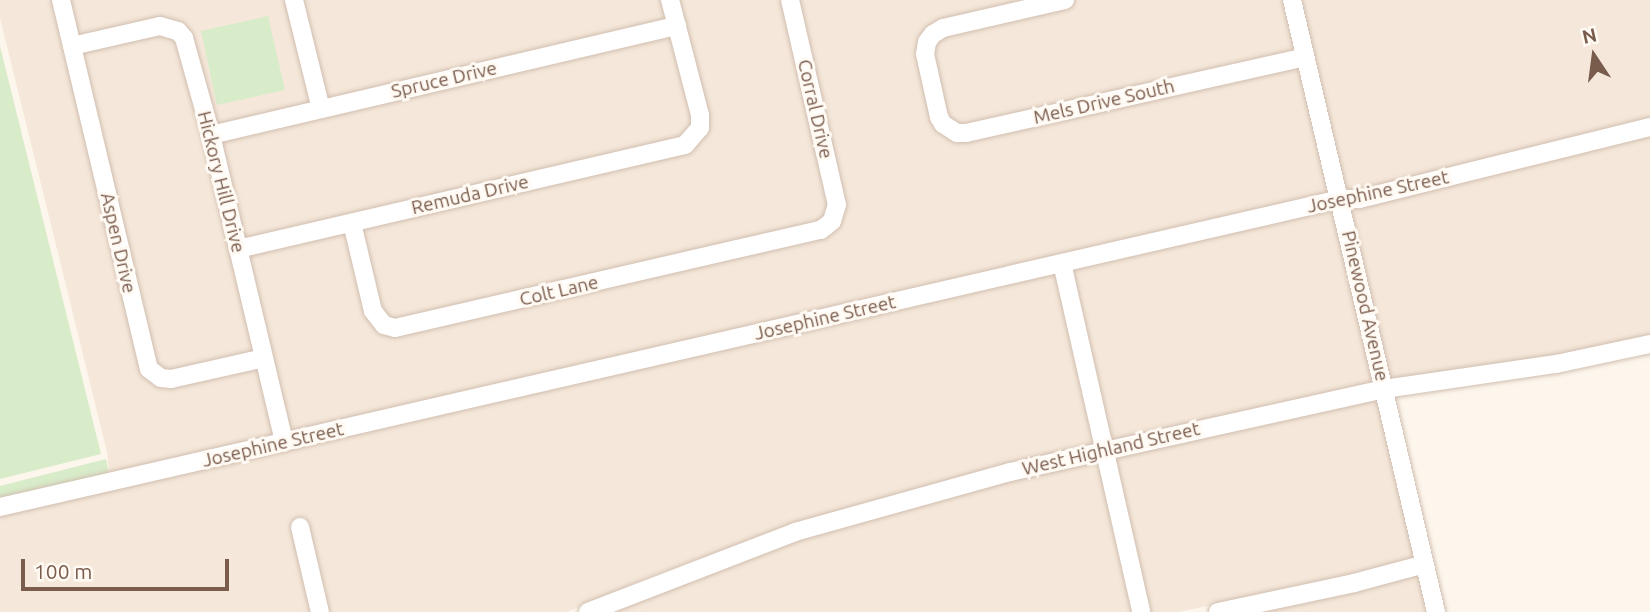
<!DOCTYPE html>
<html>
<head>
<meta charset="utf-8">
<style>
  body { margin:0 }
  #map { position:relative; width:1650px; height:612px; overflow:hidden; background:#fdf6ec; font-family:Ubuntu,sans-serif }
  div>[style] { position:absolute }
  .residential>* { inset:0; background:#f5e8da }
  .green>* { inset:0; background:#d8ecc9 }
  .roads { filter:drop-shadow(0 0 2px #d1beb0) drop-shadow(0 0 2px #d1beb0) }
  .minor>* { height:18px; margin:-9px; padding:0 9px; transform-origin:9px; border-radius:9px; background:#fff }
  span { translate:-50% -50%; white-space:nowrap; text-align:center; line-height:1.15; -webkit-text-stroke:6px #fffaf3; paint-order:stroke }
  .street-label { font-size:19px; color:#7a5c4d }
  .north { position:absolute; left:1559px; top:21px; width:70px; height:70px; -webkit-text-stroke:5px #fffaf3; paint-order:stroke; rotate:347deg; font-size:19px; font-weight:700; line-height:28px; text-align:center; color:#7a5c4d }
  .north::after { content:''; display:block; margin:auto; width:24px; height:32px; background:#7a5c4d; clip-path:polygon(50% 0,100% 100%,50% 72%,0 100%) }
  .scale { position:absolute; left:21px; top:559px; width:208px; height:32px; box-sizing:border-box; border:4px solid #7a5c4d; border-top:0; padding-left:9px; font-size:21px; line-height:24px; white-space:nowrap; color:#7a5c4d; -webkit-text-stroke:5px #fffaf3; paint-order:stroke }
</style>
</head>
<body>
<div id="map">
  <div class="residential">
    <i style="clip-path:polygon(0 0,54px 0,143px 372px,259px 368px,275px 436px,109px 474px,107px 452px,0 18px)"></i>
    <i style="clip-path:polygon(69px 0,287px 0,312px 103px,216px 126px,180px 23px,158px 18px,77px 36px)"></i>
    <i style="clip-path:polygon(302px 0,663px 0,668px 20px,326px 99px)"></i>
    <i style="clip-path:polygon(678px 0,783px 0,830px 205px,829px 211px,819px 223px,395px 320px,382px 314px,360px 229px,687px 153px,699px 144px,707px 131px)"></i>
    <i style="clip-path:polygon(797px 0,1285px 0,1331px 192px,289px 433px,247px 255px,346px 232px,366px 314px,380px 331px,396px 336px,831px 234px,844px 215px)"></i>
    <i style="clip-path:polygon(1300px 0,1650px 0,1650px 119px,1358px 191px,1345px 191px)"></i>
    <i style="clip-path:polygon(161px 34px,178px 42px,205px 138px,255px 352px,170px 371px,155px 365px,81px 52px)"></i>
    <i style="clip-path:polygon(672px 36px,693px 116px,693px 125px,682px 137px,243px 239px,220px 142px)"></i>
    <i style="clip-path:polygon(1650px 136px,1650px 336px,1555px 357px,1389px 380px,1349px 207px)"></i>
    <i style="clip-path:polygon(1335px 208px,1375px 383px,1187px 423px,1112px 443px,1071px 270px)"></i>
    <i style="clip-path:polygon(1057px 273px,1098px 446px,1008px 465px,793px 524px,649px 577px,567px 612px,327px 612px,305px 517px,292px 521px,312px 612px,0 612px,0 516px)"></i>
    <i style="clip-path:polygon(1379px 398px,1416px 558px,1352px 575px,1179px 612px,1148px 612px,1115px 459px,1191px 439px)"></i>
    <i style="clip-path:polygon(1101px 462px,1134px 612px,609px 612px,797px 540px,1011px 480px)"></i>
    <i style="clip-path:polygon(1420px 574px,1428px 612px,1257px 612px)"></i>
  </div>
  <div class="green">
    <i style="clip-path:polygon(268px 16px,285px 90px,217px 105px,201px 31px)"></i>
    <i style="clip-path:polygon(0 46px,101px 454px,0 479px)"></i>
    <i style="clip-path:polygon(106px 459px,109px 474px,0 499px,0 486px)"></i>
  </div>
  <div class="roads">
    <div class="minor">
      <i style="left:61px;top:0;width:379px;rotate:76.6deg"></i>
      <i style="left:149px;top:369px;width:15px;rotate:37deg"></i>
      <i style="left:161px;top:378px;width:10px;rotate:6deg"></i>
      <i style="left:171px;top:379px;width:95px;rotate:-12.7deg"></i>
      <i style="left:294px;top:0;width:112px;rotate:76.1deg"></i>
      <i style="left:1065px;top:0;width:125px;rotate:167.1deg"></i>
      <i style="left:943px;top:28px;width:12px;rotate:149deg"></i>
      <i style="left:933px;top:34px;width:10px;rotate:127deg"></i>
      <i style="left:927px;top:42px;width:12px;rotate:99deg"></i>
      <i style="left:925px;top:54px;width:65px;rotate:77.5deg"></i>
      <i style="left:939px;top:117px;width:8px;rotate:60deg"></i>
      <i style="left:943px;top:124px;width:17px;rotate:33deg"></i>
      <i style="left:957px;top:133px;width:9px"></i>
      <i style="left:966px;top:133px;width:347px;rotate:-12.6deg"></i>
      <i style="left:1292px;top:0;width:629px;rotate:76.76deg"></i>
      <i style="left:72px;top:46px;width:90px;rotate:-12.8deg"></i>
      <i style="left:160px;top:26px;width:19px;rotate:16deg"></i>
      <i style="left:178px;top:31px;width:9px;rotate:49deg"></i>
      <i style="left:184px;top:38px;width:101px;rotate:74.4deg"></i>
      <i style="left:211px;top:135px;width:316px;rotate:76.6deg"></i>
      <i style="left:211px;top:135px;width:479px;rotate:-13.2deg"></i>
      <i style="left:352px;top:223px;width:90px;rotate:76.6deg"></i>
      <i style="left:373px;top:311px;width:18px;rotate:52deg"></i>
      <i style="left:384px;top:325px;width:11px;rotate:15deg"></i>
      <i style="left:395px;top:328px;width:437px;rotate:-13deg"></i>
      <i style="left:821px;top:230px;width:14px;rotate:-39deg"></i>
      <i style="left:832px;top:221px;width:17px;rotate:-73deg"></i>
      <i style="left:837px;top:205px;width:210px;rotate:-102.9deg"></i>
      <i style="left:238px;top:249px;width:459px;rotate:-13.1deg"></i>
      <i style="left:685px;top:145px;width:23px;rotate:-49deg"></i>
      <i style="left:700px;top:128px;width:13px;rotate:-90deg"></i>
      <i style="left:700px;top:115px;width:119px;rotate:-104.6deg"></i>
      <i style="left:1062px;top:263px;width:358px;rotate:77.2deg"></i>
      <i style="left:0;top:507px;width:1375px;rotate:-12.94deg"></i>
      <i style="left:1340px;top:199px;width:19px"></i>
      <i style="left:1359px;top:199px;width:300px;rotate:-13.9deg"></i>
      <i style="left:300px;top:527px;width:87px;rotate:76.8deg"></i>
      <i style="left:588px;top:612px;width:222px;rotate:-21.1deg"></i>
      <i style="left:795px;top:532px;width:223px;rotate:-15.6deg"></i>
      <i style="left:1010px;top:472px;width:383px;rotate:-12.5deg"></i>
      <i style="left:1384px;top:389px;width:174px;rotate:-8.3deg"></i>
      <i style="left:1556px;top:364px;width:96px;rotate:-12deg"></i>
      <i style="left:1218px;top:612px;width:139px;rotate:-12deg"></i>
      <i style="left:1354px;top:583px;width:73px;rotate:-15deg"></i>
    </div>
  </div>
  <div class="street-label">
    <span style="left:444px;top:80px;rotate:-13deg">Spruce Drive</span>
    <span style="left:1104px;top:102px;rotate:-13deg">Mels Drive South</span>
    <span style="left:815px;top:109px;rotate:77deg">Corral Drive</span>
    <span style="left:221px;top:182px;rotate:76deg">Hickory Hill Drive</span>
    <span style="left:1378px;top:192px;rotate:-12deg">Josephine Street</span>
    <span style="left:470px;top:195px;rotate:-13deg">Remuda Drive</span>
    <span style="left:118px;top:243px;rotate:77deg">Aspen Drive</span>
    <span style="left:559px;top:291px;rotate:-13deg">Colt Lane</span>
    <span style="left:1365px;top:306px;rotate:77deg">Pinewood Avenue</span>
    <span style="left:825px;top:318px;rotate:-13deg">Josephine Street</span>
    <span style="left:273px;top:445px;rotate:-13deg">Josephine Street</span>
    <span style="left:1111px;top:449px;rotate:-13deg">West Highland Street</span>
  </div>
  <div class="north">N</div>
  <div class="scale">100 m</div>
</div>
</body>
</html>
